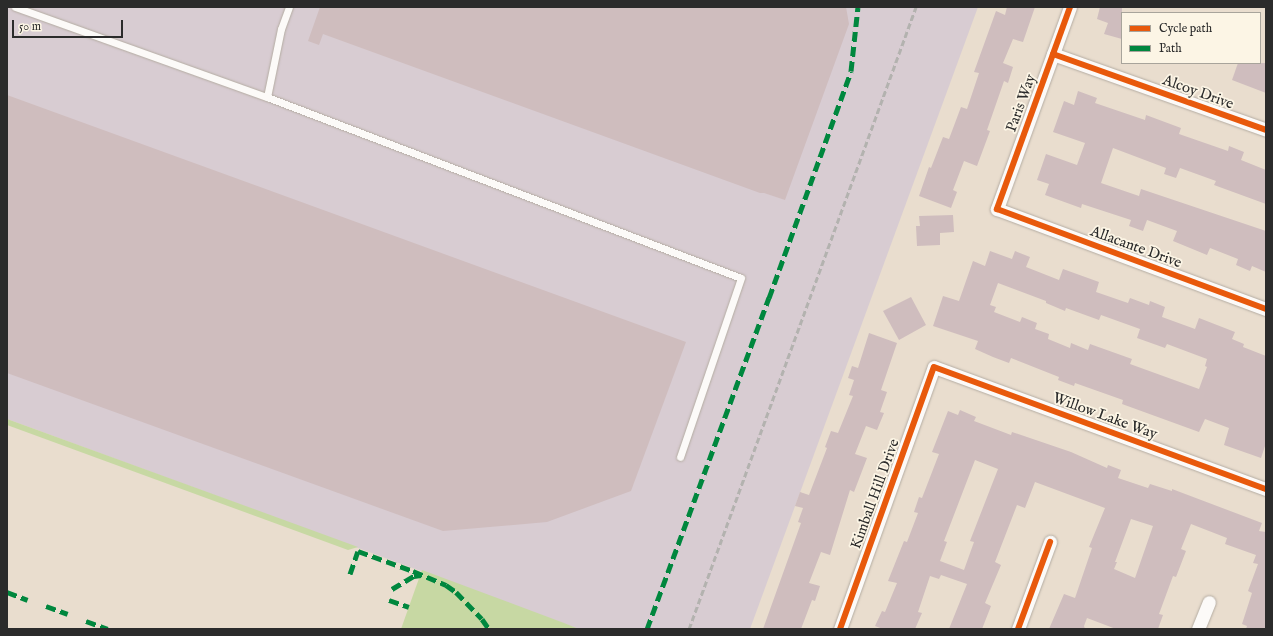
<!DOCTYPE html>
<html>
<head>
<meta charset="utf-8">
<style>
  body { margin:0 }
  #map { position:relative; width:1273px; height:636px; overflow:hidden; background:#e9ddce; font-family:"IM FELL English",serif }
  div>[style] { position:absolute }
  .industrial>* { inset:0; background:#d8ccd2 }
  .green>* { inset:0; background:#c7d8a3 }
  .building>* { inset:0; background:#cfbdbe }
  .roads { filter:drop-shadow(0 0 1px #b4aca2) drop-shadow(0 0 1px #b4aca2) }
  .lane>* { height:7px; margin:-3.5px; padding:0 3.5px; transform-origin:3.5px; border-radius:3.5px; background:#fcfaf8 }
  .street>* { height:13px; margin:-6.5px; padding:0 6.5px; transform-origin:6.5px; border-radius:6.5px; background:#fcfaf8 }
  .rail>* { height:3px; margin-top:-1.5px; transform-origin:0; background:repeating-linear-gradient(90deg,#b3b2af 0 6px,transparent 0 9px) }
  .quiet>* { height:5px; margin-top:-2.5px; transform-origin:0; background:repeating-linear-gradient(90deg,#00873e 0 10px,transparent 0 15px) }
  .cycleway>* { height:6px; margin:-3px; padding:0 3px; transform-origin:3px; border-radius:3px; background:#e8590c }
  span { translate:-50% -50%; white-space:nowrap; text-align:center; line-height:1.15; -webkit-text-stroke:3.5px #fcf5e5; paint-order:stroke }
  .street-label { font-size:15px; color:#2b2b2b }
  .frame { position:absolute; inset:0; border:8px solid #2b2b2b; pointer-events:none }
  .legend { position:absolute; left:1121px; top:12px; width:140px; height:52px; box-sizing:border-box; background:#fcf5e5; border:1px solid #a8a49b; margin:0; padding:5px 7px; list-style:none; font-size:12px; color:#2b2b2b }
  .legend li { display:flex; align-items:center; gap:8px; height:20px }
  .legend b { width:20px; border:1px solid #a8a49b }
  .scale { position:absolute; left:12px; top:20px; width:111px; height:18px; box-sizing:border-box; border:2px solid #2b2b2b; border-top:0; padding-left:5px; font-size:12px; line-height:14px; white-space:nowrap; color:#2b2b2b; -webkit-text-stroke:3px #fcf5e5; paint-order:stroke }
</style>
</head>
<body>
<div id="map">
  <div class="industrial">
    <i style="clip-path:polygon(7px 7px,978px 7px,750px 629px,579px 629px,7px 419px)"></i>
  </div>
  <div class="green">
    <i style="clip-path:polygon(7px 419px,358px 547px,348px 550px,7px 425px)"></i>
    <i style="clip-path:polygon(422px 570px,564px 623px,579px 629px,401px 629px)"></i>
  </div>
  <div class="building">
    <i style="clip-path:polygon(320px 7px,846px 7px,849px 24px,785px 200px,764px 193px,760px 193px,323px 34px,319px 45px,308px 41px)"></i>
    <i style="clip-path:polygon(1007px 7px,1035px 7px,1023px 42px,1013px 39px,1003px 63px,1013px 67px,1008px 83px,1004px 81px,987px 130px,990px 131px,977px 166px,964px 161px,953px 190px,957px 192px,951px 208px,919px 196px,929px 167px,931px 168px,943px 137px,949px 139px,961px 107px,967px 109px,979px 73px,974px 72px,996px 11px,1005px 15px)"></i>
    <i style="clip-path:polygon(1100px 7px,1122px 7px,1122px 39px,1104px 34px,1108px 23px,1097px 19px)"></i>
    <i style="clip-path:polygon(1238px 63px,1266px 63px,1266px 93px,1232px 80px)"></i>
    <i style="clip-path:polygon(1078px 91px,1097px 98px,1095px 103px,1145px 120px,1146px 115px,1181px 128px,1179px 134px,1228px 151px,1229px 146px,1244px 152px,1241px 160px,1266px 170px,1266px 204px,1214px 185px,1216px 181px,1180px 168px,1176px 178px,1164px 174px,1166px 168px,1113px 148px,1101px 183px,1139px 196px,1141px 189px,1266px 231px,1266px 272px,1252px 266px,1250px 271px,1236px 265px,1238px 259px,1210px 248px,1207px 255px,1173px 241px,1177px 231px,1147px 220px,1143px 231px,1129px 226px,1131px 220px,1082px 204px,1081px 208px,1045px 195px,1049px 184px,1037px 180px,1046px 154px,1077px 165px,1085px 143px,1053px 132px,1064px 101px,1074px 105px)"></i>
    <i style="clip-path:polygon(7px 95px,686px 342px,631px 491px,547px 522px,443px 531px,7px 373px)"></i>
    <i style="clip-path:polygon(953px 215px,954px 232px,940px 233px,940px 245px,917px 246px,916px 226px,920px 226px,919px 216px)"></i>
    <i style="clip-path:polygon(evenodd,990px 251px,1012px 259px,1015px 251px,1030px 257px,1026px 267px,1059px 280px,1063px 269px,1099px 282px,1096px 292px,1128px 303px,1130px 298px,1149px 305px,1150px 301px,1165px 307px,1162px 317px,1195px 329px,1199px 318px,1235px 332px,1232px 339px,1244px 344px,1243px 347px,1266px 356px,1266px 443px,1261px 458px,1224px 445px,1229px 428px,1205px 419px,1199px 432px,1122px 404px,1123px 400px,1075px 383px,1074px 386px,1058px 380px,1059px 377px,1011px 358px,1009px 363px,993px 357px,975px 349px,978px 341px,933px 326px,943px 296px,959px 301px,973px 261px,985px 266px,990px 251px,998px 283px,1046px 301px,1046px 303px,1065px 311px,1066px 308px,1099px 320px,1101px 315px,1140px 329px,1137px 338px,1165px 348px,1167px 344px,1207px 359px,1205px 366px,1207px 367px,1199px 389px,1130px 364px,1132px 359px,1090px 344px,1088px 350px,1071px 343px,1070px 348px,1048px 339px,1049px 334px,1035px 329px,1037px 323px,1022px 317px,1020px 322px,994px 312px,996px 307px,990px 305px,998px 283px)"></i>
    <i style="clip-path:polygon(911px 297px,926px 325px,899px 340px,883px 311px)"></i>
    <i style="clip-path:polygon(869px 333px,897px 343px,881px 390px,887px 392px,880px 412px,884px 413px,877px 430px,866px 426px,855px 454px,867px 458px,854px 492px,850px 490px,830px 555px,821px 552px,809px 583px,820px 586px,815px 601px,812px 600px,801px 629px,763px 629px,801px 523px,798px 522px,803px 508px,795px 506px,800px 492px,809px 495px,827px 448px,825px 447px,831px 431px,838px 433px,853px 396px,849px 395px,854px 380px,848px 378px,852px 366px,858px 368px)"></i>
    <i style="clip-path:polygon(evenodd,960px 410px,976px 417px,974px 421px,1011px 435px,1012px 432px,1071px 452px,1107px 468px,1108px 465px,1121px 470px,1118px 478px,1148px 488px,1150px 484px,1172px 491px,1172px 489px,1262px 523px,1259px 531px,1266px 532px,1266px 629px,1246px 629px,1247px 626px,1242px 624px,1252px 593px,1248px 591px,1258px 564px,1253px 563px,1256px 555px,1225px 544px,1227px 538px,1191px 524px,1181px 549px,1186px 551px,1176px 577px,1173px 576px,1159px 614px,1163px 615px,1158px 629px,1116px 629px,1087px 618px,1084px 626px,1085px 629px,1049px 629px,1064px 594px,1075px 598px,1092px 548px,1089px 547px,1105px 508px,1035px 482px,1025px 508px,1017px 505px,995px 562px,1001px 565px,985px 603px,991px 606px,982px 629px,949px 629px,967px 584px,941px 575px,939px 579px,930px 576px,918px 612px,922px 613px,915px 629px,883px 629px,875px 626px,882px 611px,885px 612px,897px 583px,888px 581px,904px 541px,907px 542px,918px 513px,914px 512px,919px 497px,922px 498px,939px 454px,932px 452px,948px 411px,958px 415px,960px 410px,975px 460px,998px 469px,970px 541px,974px 542px,964px 570px,940px 561px,947px 542px,944px 541px,975px 460px,960px 410px,1131px 519px,1153px 526px,1135px 578px,1114px 569px,1117px 562px,1115px 562px,1131px 519px)"></i>
  </div>
  <div class="roads">
    <div class="lane">
      <i style="left:15px;top:7px;width:268px;rotate:19.7deg"></i>
      <i style="left:267px;top:97px;width:507px;rotate:20.9deg"></i>
      <i style="left:741px;top:278px;width:189px;rotate:108.8deg"></i>
      <i style="left:267px;top:97px;width:69px;rotate:-78.4deg"></i>
      <i style="left:281px;top:29px;width:23px;rotate:-70deg"></i>
    </div>
    <div class="street">
      <i style="left:1070px;top:7px;width:215px;rotate:109.9deg"></i>
      <i style="left:997px;top:209px;width:287px;rotate:20.4deg"></i>
      <i style="left:1053px;top:54px;width:226px;rotate:19.6deg"></i>
      <i style="left:840px;top:629px;width:278px;rotate:-70.3deg"></i>
      <i style="left:934px;top:367px;width:354px;rotate:20.2deg"></i>
      <i style="left:1018px;top:629px;width:93px;rotate:-69.8deg"></i>
      <i style="left:1198px;top:629px;width:29px;rotate:-68deg"></i>
    </div>
  </div>
  <div class="rail">
    <i style="left:689px;top:629px;width:662px;rotate:-69.95deg"></i>
  </div>
  <div class="quiet">
    <i style="left:350px;top:574px;width:24px;rotate:-71deg"></i>
    <i style="left:358px;top:551px;width:59px;rotate:20deg"></i>
    <i style="left:413px;top:571px;width:36px;rotate:23deg"></i>
    <i style="left:446px;top:585px;width:12px;rotate:35deg"></i>
    <i style="left:456px;top:592px;width:37px;rotate:46deg"></i>
    <i style="left:482px;top:619px;width:12px;rotate:55deg"></i>
    <i style="left:392px;top:589px;width:26px;rotate:-31deg"></i>
    <i style="left:414px;top:576px;width:7px;rotate:-8deg"></i>
    <i style="left:7px;top:592px;width:22px;rotate:21deg"></i>
    <i style="left:389px;top:600px;width:21px;rotate:19deg"></i>
    <i style="left:46px;top:606px;width:23px;rotate:20deg"></i>
    <i style="left:86px;top:621px;width:23px;rotate:20deg"></i>
    <i style="left:647px;top:629px;width:353px;rotate:-69.8deg"></i>
    <i style="left:769px;top:298px;width:241px;rotate:-70.1deg"></i>
    <i style="left:851px;top:71px;width:64px;rotate:-83.8deg"></i>
  </div>
  <div class="cycleway">
    <i style="left:1070px;top:7px;width:215px;rotate:109.9deg"></i>
    <i style="left:997px;top:209px;width:287px;rotate:20.4deg"></i>
    <i style="left:1053px;top:54px;width:226px;rotate:19.6deg"></i>
    <i style="left:840px;top:629px;width:278px;rotate:-70.3deg"></i>
    <i style="left:934px;top:367px;width:354px;rotate:20.2deg"></i>
    <i style="left:1018px;top:629px;width:93px;rotate:-69.8deg"></i>
  </div>
  <div class="street-label">
    <span style="left:1198px;top:92px;rotate:20deg">Alcoy Drive</span>
    <span style="left:1021px;top:103px;rotate:-70deg">Paris Way</span>
    <span style="left:1136px;top:247px;rotate:20deg">Allacante Drive</span>
    <span style="left:1105px;top:416px;rotate:20deg">Willow Lake Way</span>
    <span style="left:875px;top:494px;rotate:-70deg">Kimball Hill Drive</span>
  </div>
  <div class="frame"></div>
  <ul class="legend">
  <li><b style="height:5px;background:#e8590c"></b>Cycle path</li>
  <li><b style="height:5px;background:#00873e"></b>Path</li>
  </ul>
  <div class="scale">50 m</div>
</div>
</body>
</html>
